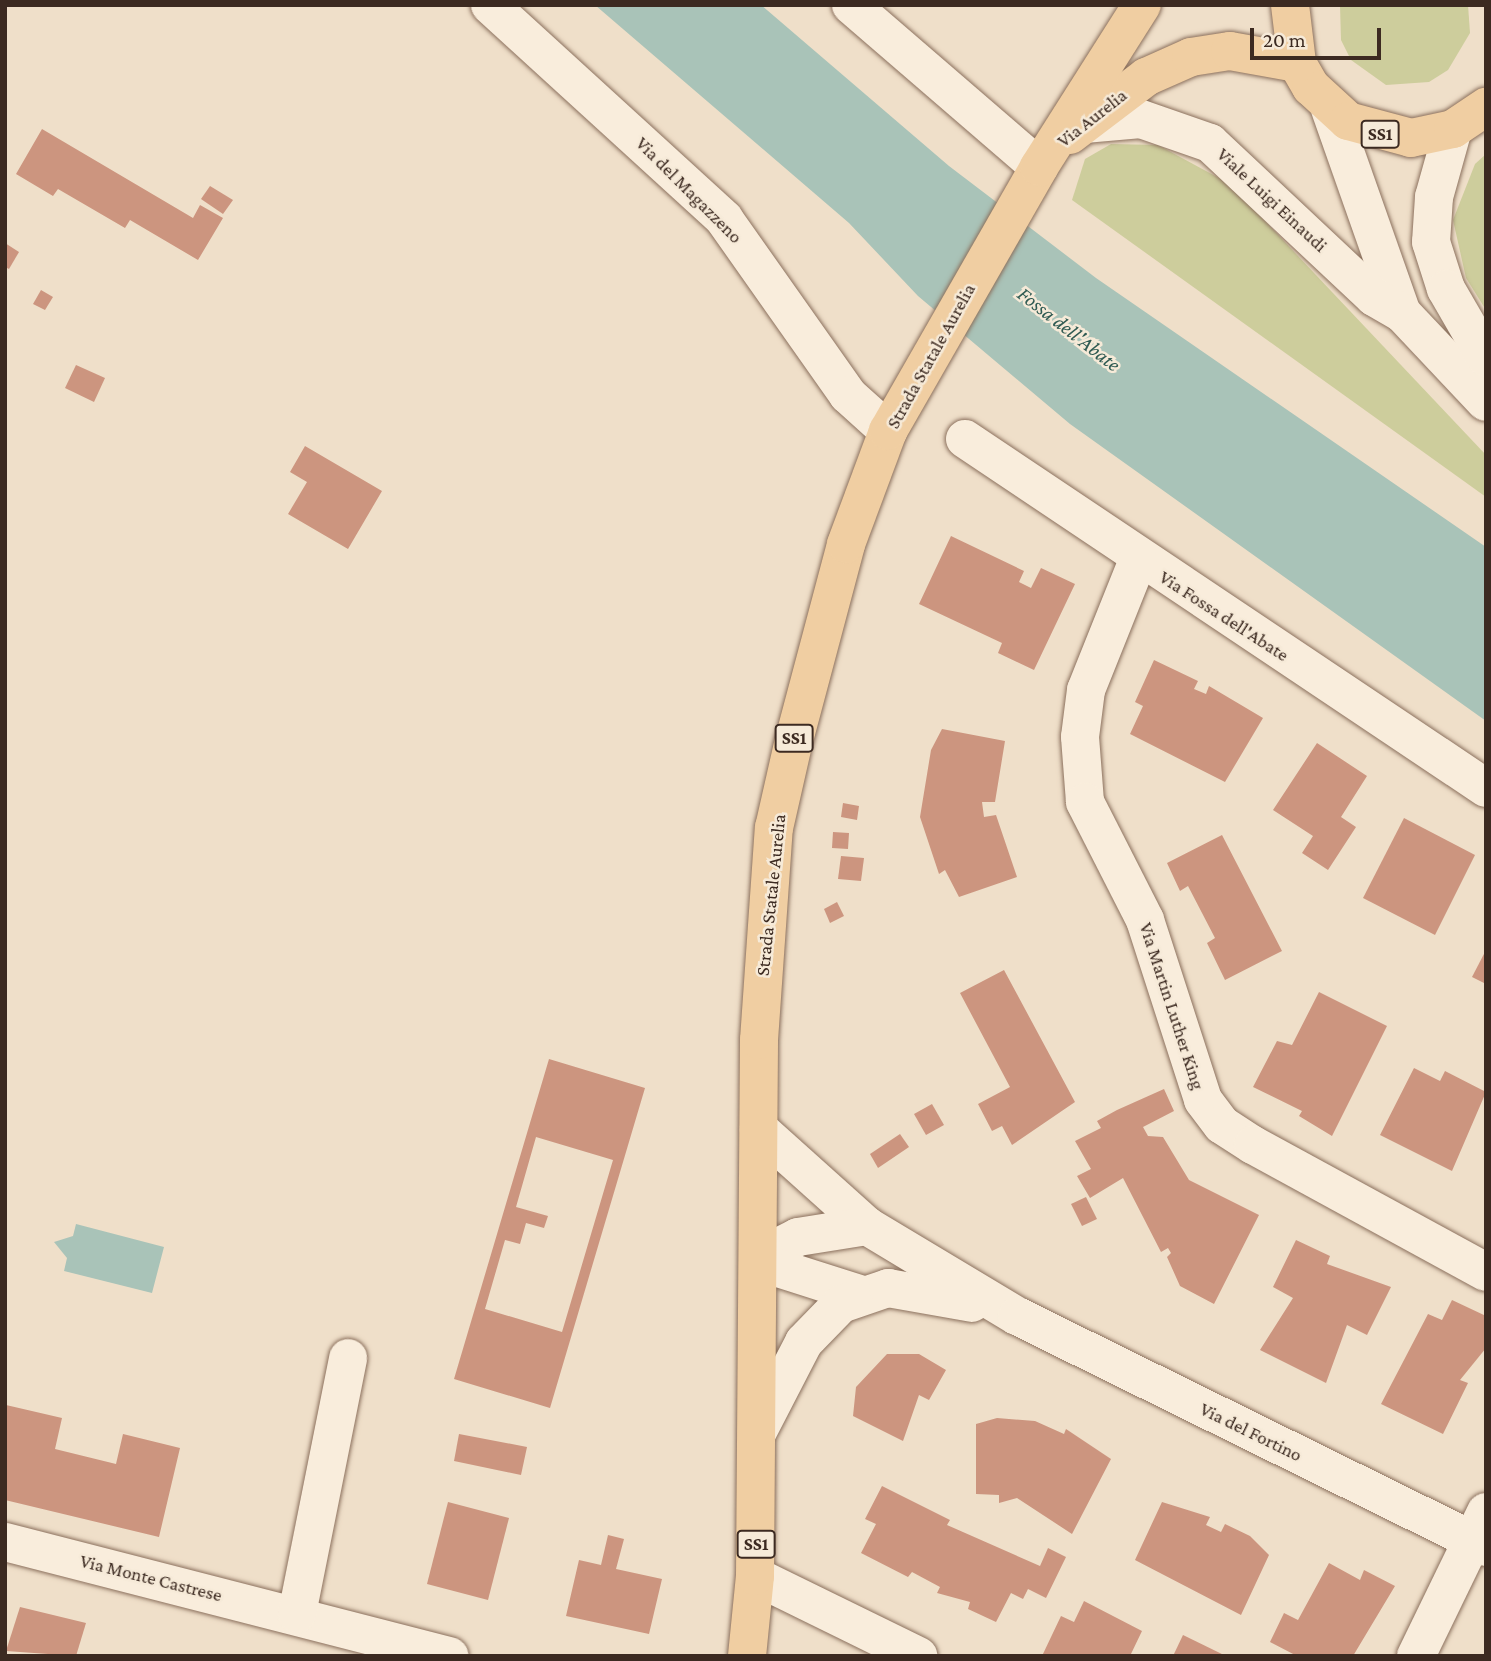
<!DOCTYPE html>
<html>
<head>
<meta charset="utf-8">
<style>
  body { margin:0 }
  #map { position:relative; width:1491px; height:1661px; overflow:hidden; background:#efdfc9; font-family:"Crimson Pro",serif }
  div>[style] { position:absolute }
  .green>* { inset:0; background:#cdcd9c }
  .water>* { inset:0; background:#a9c3b8 }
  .building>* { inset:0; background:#cc957f }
  .roads { filter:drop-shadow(0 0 2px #8b705d) drop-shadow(0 0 2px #8b705d) }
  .minor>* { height:38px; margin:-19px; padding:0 19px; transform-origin:19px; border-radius:19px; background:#f9eddc }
  .tertiary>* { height:38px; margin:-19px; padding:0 19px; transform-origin:19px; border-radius:19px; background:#f9eddc }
  .primary>* { height:38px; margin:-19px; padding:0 19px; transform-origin:19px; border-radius:19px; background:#f0cea2 }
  span { translate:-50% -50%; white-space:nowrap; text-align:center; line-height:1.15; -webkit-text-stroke:5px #f6ead8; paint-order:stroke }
  .shield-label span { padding:2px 5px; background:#f6ead8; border:2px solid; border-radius:5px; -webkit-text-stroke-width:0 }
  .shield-label { font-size:18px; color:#3c2a21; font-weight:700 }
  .street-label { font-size:19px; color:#3c2a21 }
  .water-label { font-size:21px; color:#305b53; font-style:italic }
  .frame { position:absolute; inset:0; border:7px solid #3c2a21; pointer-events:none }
  .scale { position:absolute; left:1250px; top:28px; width:131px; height:32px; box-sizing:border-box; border:4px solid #3c2a21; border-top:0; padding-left:9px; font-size:21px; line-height:24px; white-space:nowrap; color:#3c2a21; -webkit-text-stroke:5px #f6ead8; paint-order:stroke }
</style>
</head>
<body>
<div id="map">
  <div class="green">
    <i style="clip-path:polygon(1340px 5px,1468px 5px,1470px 33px,1448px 70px,1429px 82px,1386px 85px,1351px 60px,1341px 40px)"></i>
    <i style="clip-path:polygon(1111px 144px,1158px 145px,1230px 184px,1486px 455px,1486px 497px,1072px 200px,1085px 159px)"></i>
    <i style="clip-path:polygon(1486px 154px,1486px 310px,1466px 278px,1453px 220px,1475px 164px)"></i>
  </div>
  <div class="water">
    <i style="clip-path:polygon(595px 5px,761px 5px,949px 166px,1096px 278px,1486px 547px,1486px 721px,1070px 424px,918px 296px,849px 223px)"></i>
    <i style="clip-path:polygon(76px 1224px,164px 1247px,152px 1293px,64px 1271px,67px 1258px,54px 1242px,73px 1236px)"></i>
  </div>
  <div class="building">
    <i style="clip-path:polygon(42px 129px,193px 218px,200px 205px,223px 218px,198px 260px,130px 220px,125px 228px,58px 189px,53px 196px,16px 174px)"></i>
    <i style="clip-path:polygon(210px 186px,233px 200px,223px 214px,201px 199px)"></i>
    <i style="clip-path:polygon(5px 243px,19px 252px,9px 269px,5px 267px)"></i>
    <i style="clip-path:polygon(41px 290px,53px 297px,45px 310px,33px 304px)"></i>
    <i style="clip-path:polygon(76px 365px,105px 378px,94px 402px,65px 388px)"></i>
    <i style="clip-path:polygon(305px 446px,382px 491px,348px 549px,288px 514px,307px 482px,290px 472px)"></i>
    <i style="clip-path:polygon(951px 536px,1024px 571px,1019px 582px,1031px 588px,1041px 568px,1075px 584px,1034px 670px,998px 653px,1002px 643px,919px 604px)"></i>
    <i style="clip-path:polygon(1154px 660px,1198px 681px,1194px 689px,1206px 694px,1209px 686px,1263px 718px,1225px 782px,1130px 734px,1143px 706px,1135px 702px)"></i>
    <i style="clip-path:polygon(942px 729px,1005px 741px,995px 802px,982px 802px,984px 817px,996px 815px,1017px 877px,959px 897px,945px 870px,939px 874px,920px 817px,931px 750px)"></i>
    <i style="clip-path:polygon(1317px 743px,1367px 776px,1341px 817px,1356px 827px,1328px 870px,1302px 853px,1313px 836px,1273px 810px)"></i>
    <i style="clip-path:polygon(843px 803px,859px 806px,857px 820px,841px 817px)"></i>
    <i style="clip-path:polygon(1404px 818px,1475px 855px,1435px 935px,1363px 898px)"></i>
    <i style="clip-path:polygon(833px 832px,849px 833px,848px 849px,832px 848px)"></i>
    <i style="clip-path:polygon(1222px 835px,1282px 951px,1225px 980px,1207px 943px,1215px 938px,1188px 886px,1180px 891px,1167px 863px)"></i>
    <i style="clip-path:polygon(841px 856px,864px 858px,861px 881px,838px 879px)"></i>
    <i style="clip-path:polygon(837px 902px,844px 916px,830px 923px,824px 909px)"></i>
    <i style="clip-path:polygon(1486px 950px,1486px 984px,1472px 977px)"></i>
    <i style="clip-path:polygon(1004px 970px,1075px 1102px,1012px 1145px,1002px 1126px,992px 1131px,978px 1104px,1010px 1087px,960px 993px)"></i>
    <i style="clip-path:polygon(1319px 992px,1387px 1026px,1332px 1136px,1299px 1116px,1302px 1111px,1253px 1087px,1277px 1041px,1292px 1045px)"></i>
    <i style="clip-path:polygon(evenodd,549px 1059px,645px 1088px,550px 1408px,454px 1379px,549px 1059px,536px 1137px,613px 1160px,562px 1332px,485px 1309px,505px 1240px,520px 1244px,526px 1223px,544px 1228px,548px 1216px,516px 1207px,536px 1137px)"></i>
    <i style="clip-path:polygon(1414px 1068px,1440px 1081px,1445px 1071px,1486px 1092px,1452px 1171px,1380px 1135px)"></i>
    <i style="clip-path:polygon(1164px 1089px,1174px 1111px,1143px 1127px,1148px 1136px,1163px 1137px,1189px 1180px,1259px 1215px,1214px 1304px,1180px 1286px,1167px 1257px,1171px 1253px,1168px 1248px,1161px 1252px,1123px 1178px,1090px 1198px,1077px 1176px,1091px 1169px,1075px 1141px,1101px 1128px,1097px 1121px,1117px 1110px)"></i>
    <i style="clip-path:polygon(932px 1104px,944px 1125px,926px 1135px,914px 1114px)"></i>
    <i style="clip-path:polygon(900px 1134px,909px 1147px,878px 1168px,870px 1154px)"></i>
    <i style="clip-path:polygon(1086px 1197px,1097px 1219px,1082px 1226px,1071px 1204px)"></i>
    <i style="clip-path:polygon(1296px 1240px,1330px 1256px,1327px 1264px,1391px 1287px,1367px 1335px,1347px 1325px,1326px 1383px,1260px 1350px,1293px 1298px,1273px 1287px)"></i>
    <i style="clip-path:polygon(1452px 1300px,1486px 1316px,1486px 1348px,1460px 1380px,1468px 1383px,1443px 1434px,1381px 1404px,1428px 1314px,1442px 1320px)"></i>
    <i style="clip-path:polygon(887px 1354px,919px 1354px,946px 1370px,929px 1400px,919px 1395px,903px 1441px,853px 1416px,856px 1387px)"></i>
    <i style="clip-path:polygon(6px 1405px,62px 1418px,55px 1449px,116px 1464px,123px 1434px,180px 1448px,159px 1537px,5px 1500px)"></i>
    <i style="clip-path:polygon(997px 1418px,1035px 1421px,1064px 1434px,1066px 1429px,1111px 1459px,1072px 1534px,1017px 1498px,999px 1503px,999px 1495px,976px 1494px,976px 1424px)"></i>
    <i style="clip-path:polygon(459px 1434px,527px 1447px,521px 1475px,454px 1461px)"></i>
    <i style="clip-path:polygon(882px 1486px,950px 1520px,947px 1525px,1040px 1566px,1048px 1548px,1066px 1557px,1046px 1598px,1028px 1589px,1023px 1599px,1011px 1593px,996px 1622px,968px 1609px,970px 1602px,937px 1593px,940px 1587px,912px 1572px,908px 1577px,861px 1553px,876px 1524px,865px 1519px)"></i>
    <i style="clip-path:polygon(448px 1502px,509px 1518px,488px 1600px,427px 1584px)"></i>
    <i style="clip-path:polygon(1162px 1502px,1210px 1517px,1206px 1525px,1221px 1532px,1225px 1524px,1250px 1536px,1269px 1555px,1241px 1615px,1135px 1560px)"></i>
    <i style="clip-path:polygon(608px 1535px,624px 1539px,616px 1569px,662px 1579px,649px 1634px,566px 1616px,579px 1560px,601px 1565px)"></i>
    <i style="clip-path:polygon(1329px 1563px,1360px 1580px,1364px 1570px,1395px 1586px,1353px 1656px,1297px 1656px,1270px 1642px,1284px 1613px,1298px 1620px)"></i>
    <i style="clip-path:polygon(1084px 1601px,1142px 1631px,1130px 1656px,1042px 1656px,1061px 1616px,1074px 1622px)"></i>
    <i style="clip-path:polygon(20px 1607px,86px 1623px,76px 1656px,6px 1651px)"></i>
    <i style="clip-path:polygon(1183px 1635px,1226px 1656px,1173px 1656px)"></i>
  </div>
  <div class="roads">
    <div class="minor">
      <i style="left:490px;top:5px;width:317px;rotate:42.4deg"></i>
      <i style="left:724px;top:219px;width:215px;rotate:54.8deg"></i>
      <i style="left:848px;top:395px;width:54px;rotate:42deg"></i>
      <i style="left:851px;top:5px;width:248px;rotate:40.8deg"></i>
      <i style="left:965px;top:439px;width:627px;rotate:33.82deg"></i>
      <i style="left:1138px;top:560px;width:140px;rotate:111.8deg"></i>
      <i style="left:1086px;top:690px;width:47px;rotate:97.3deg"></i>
      <i style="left:1080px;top:737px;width:65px;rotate:85.6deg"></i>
      <i style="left:1085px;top:802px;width:132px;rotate:63deg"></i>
      <i style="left:1145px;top:920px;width:189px;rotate:72.1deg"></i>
      <i style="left:1203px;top:1100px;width:31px;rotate:53deg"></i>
      <i style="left:1222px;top:1125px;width:37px;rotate:33deg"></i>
      <i style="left:1253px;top:1145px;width:265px;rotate:28.6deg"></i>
      <i style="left:5px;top:1542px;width:459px;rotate:14.4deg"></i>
      <i style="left:755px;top:1576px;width:182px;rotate:26.1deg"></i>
      <i style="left:297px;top:1614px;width:261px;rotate:-78.7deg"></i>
      <i style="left:1416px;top:1656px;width:160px;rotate:-64.1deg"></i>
    </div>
    <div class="tertiary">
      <i style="left:1330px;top:109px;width:216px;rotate:70.6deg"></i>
      <i style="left:1402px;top:313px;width:122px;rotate:46.7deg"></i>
      <i style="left:1084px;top:124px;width:57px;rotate:-5deg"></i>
      <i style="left:1141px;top:119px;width:73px;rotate:19.2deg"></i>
      <i style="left:1210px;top:143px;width:225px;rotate:43.2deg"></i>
      <i style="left:1374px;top:297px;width:32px;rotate:30deg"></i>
      <i style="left:1453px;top:129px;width:71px;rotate:105.6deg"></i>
      <i style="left:1434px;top:197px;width:45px;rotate:93.8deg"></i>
      <i style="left:1431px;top:242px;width:49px;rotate:72.3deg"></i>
      <i style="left:1446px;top:289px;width:80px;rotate:59.9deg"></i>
      <i style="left:759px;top:1129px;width:145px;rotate:41.9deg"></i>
      <i style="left:867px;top:1226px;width:175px;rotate:31deg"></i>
      <i style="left:1017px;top:1316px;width:523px;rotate:26.22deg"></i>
      <i style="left:759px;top:1257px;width:44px;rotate:-27.1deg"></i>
      <i style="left:798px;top:1237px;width:70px;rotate:-9.1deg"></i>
      <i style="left:759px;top:1262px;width:105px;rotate:17.7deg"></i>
      <i style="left:757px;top:1433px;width:102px;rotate:-62.7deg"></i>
      <i style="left:804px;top:1342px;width:53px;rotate:-45.8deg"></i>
      <i style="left:841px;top:1304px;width:50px;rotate:-18.8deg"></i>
      <i style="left:888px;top:1288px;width:85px;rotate:10.1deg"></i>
    </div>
    <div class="primary">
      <i style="left:1290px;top:5px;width:58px;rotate:83.1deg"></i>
      <i style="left:1297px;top:63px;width:28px;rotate:60deg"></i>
      <i style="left:1311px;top:87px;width:50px;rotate:42.6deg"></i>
      <i style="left:1348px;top:121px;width:65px;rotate:15.1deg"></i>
      <i style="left:1411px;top:138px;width:43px;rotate:-12.1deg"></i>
      <i style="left:1453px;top:129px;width:40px;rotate:-34deg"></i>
      <i style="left:1070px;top:135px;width:96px;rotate:-37.3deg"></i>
      <i style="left:1146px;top:77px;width:49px;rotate:-24deg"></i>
      <i style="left:1191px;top:57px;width:39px;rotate:-9deg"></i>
      <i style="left:1230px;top:51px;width:68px;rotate:10.2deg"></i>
      <i style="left:747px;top:1656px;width:80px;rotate:-84.3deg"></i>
      <i style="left:755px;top:1576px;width:536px;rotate:-89.57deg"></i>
      <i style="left:759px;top:1040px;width:213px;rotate:-86deg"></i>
      <i style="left:774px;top:828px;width:90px;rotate:-77.2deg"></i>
      <i style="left:794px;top:740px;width:203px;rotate:-75.1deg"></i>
      <i style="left:846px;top:544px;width:121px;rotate:-69.6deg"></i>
      <i style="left:888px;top:431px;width:304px;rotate:-60.2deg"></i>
      <i style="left:1039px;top:167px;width:192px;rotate:-57.6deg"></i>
    </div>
  </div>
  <div class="shield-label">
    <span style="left:1380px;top:134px">SS1</span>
    <span style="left:794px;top:738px">SS1</span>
    <span style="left:756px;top:1544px">SS1</span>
  </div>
  <div class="street-label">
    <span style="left:1092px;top:118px;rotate:-38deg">Via Aurelia</span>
    <span style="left:689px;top:190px;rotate:45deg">Via del Magazzeno</span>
    <span style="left:1272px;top:200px;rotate:43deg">Viale Luigi Einaudi</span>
    <span style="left:931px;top:356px;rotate:-61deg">Strada Statale Aurelia</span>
    <span style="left:1224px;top:616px;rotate:33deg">Via Fossa dell'Abate</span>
    <span style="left:771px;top:895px;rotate:-84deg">Strada Statale Aurelia</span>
    <span style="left:1172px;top:1006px;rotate:72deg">Via Martin Luther King</span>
    <span style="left:1251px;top:1432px;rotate:26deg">Via del Fortino</span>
    <span style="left:151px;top:1578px;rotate:14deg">Via Monte Castrese</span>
  </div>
  <div class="water-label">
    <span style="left:1069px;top:329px;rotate:38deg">Fossa dell'Abate</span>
  </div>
  <div class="frame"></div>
  <div class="scale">20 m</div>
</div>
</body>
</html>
